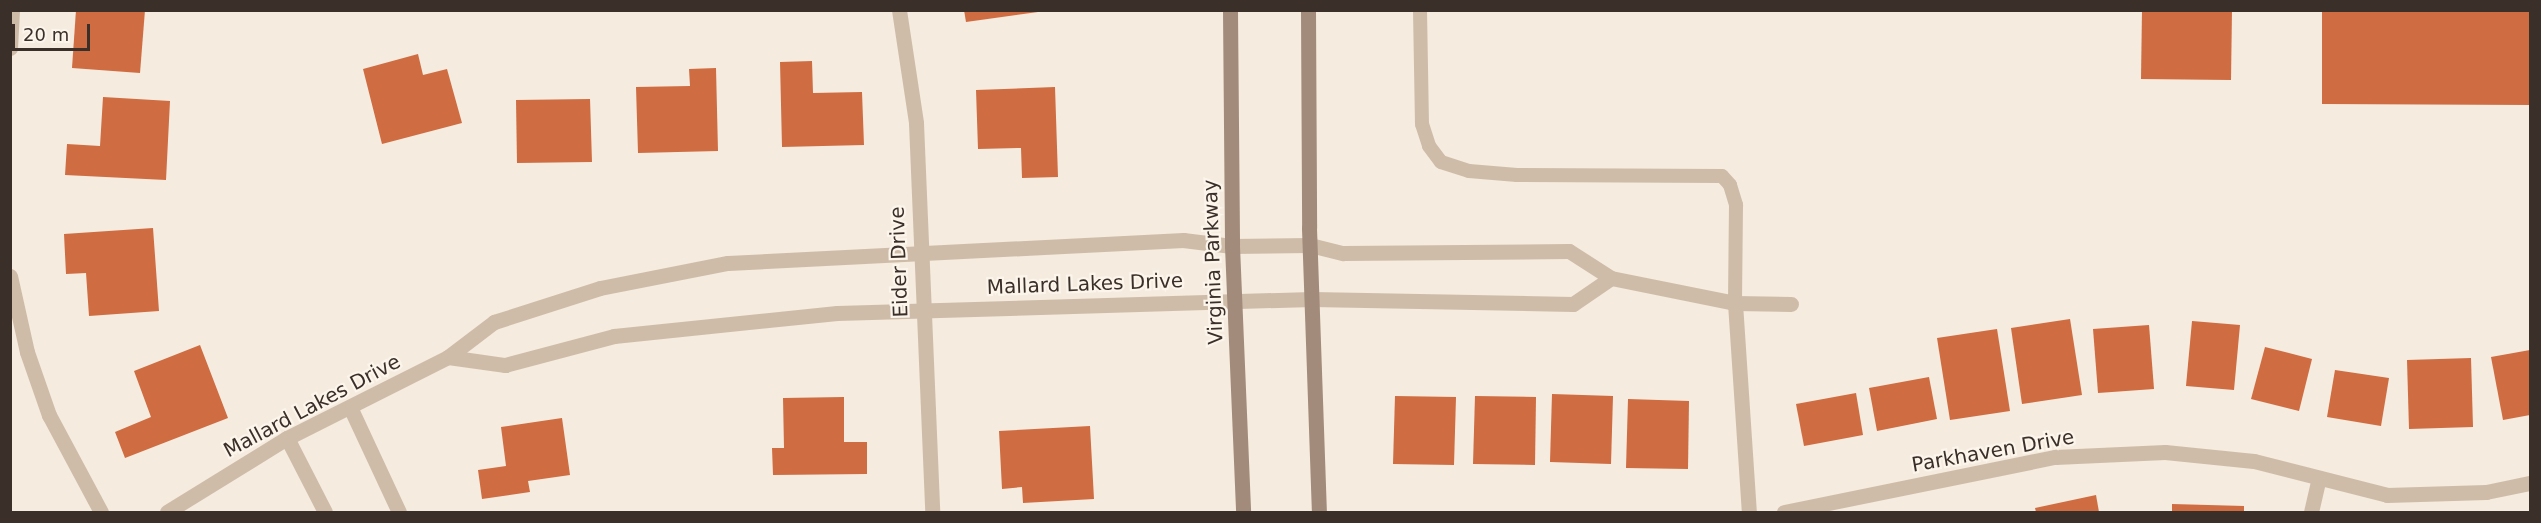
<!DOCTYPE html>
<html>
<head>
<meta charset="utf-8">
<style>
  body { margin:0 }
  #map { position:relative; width:2541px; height:523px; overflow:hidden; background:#f5ebde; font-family:"DejaVu Sans",sans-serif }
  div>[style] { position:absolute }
  .building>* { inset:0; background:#cf6c42 }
  .service>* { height:14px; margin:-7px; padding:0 7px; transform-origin:7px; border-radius:7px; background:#cebca9 }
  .minor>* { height:15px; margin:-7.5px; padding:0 7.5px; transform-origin:7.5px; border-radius:7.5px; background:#cebca9 }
  .tertiary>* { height:15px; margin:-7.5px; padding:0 7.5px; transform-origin:7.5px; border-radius:7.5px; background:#cebca9 }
  .secondary>* { height:15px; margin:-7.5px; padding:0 7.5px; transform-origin:7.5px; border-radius:7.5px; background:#a28b7a }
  span { translate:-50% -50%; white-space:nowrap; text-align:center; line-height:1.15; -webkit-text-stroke:4.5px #fbf5ec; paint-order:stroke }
  .street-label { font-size:20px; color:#3b3029 }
  .frame { position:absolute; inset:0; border:12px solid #3b3029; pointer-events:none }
  .scale { position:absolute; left:12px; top:24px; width:78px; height:27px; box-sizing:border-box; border:3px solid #3b3029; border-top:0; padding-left:8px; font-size:18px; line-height:21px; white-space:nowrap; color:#3b3029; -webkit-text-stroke:4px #fbf5ec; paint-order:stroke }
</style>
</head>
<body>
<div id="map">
  <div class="building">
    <i style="clip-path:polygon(76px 10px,145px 10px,140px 73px,72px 68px)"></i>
    <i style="clip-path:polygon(964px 10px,1038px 10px,1038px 12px,966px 22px)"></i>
    <i style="clip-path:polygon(2142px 10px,2232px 10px,2231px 80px,2141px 79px)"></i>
    <i style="clip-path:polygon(2322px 10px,2530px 10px,2530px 105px,2322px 104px)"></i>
    <i style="clip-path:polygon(418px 54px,423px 75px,447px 69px,462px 123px,382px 144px,363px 69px)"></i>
    <i style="clip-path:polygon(812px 61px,813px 93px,862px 92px,864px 145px,782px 147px,780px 62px)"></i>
    <i style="clip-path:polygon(716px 68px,718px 151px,638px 153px,636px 87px,690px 86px,689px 69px)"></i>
    <i style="clip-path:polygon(1055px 87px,1058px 177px,1022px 178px,1021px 148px,978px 149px,976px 90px)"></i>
    <i style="clip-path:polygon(103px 97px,170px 101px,166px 180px,65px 175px,67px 144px,100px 146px)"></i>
    <i style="clip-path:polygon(590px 99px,592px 162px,517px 163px,516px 100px)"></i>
    <i style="clip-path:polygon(153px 228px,159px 311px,89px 316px,86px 273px,66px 274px,64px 234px)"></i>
    <i style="clip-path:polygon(2070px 319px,2082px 395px,2022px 404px,2011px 328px)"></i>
    <i style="clip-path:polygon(2192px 321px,2240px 325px,2234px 390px,2186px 386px)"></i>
    <i style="clip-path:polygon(2149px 325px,2154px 389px,2098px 393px,2093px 329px)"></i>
    <i style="clip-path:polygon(1997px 329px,2010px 411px,1950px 420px,1937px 338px)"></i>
    <i style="clip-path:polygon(200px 345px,228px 418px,125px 458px,115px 432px,151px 417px,134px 371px)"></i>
    <i style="clip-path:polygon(2265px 347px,2312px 359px,2299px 411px,2251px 399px)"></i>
    <i style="clip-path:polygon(2530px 350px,2530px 415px,2503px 420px,2491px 357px)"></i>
    <i style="clip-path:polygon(2471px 358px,2473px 427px,2409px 429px,2407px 360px)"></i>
    <i style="clip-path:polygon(2335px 370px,2389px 378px,2381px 426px,2327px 417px)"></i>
    <i style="clip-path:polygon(1929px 377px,1937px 419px,1877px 431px,1869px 388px)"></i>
    <i style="clip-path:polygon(1856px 393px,1863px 435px,1804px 446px,1796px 404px)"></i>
    <i style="clip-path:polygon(1552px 394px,1613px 396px,1611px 464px,1550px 462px)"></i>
    <i style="clip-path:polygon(1395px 396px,1456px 397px,1454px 465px,1393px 464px)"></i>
    <i style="clip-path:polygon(1475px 396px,1536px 397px,1535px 465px,1473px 464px)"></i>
    <i style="clip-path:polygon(844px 397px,844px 442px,867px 442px,867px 474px,773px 475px,772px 448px,784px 448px,783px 398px)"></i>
    <i style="clip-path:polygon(1628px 399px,1689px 401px,1688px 469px,1626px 468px)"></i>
    <i style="clip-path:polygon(562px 418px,570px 475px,528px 481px,530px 492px,482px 499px,478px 470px,506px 466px,501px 427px)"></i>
    <i style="clip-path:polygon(1090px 426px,1094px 499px,1023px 503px,1022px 487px,1002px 489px,999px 431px)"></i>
    <i style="clip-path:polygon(2096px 495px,2099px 512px,2036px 512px,2035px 508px)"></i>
    <i style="clip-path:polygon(2172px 504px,2244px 506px,2244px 512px,2172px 512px)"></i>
  </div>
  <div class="service">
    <i style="left:1420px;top:10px;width:114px;rotate:89deg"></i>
    <i style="left:1422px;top:124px;width:23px;rotate:72deg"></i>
    <i style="left:1429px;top:146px;width:20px;rotate:53deg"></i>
    <i style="left:1441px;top:162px;width:29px;rotate:18deg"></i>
    <i style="left:1469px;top:171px;width:48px;rotate:4.8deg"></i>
    <i style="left:1517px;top:175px;width:205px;rotate:0.3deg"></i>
    <i style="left:1722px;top:176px;width:12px;rotate:48deg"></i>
    <i style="left:1730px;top:185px;width:21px;rotate:73deg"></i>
    <i style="left:1736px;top:205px;width:98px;rotate:90.6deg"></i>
  </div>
  <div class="minor">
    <i style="left:899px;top:10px;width:114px;rotate:81.4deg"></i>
    <i style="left:916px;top:123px;width:389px;rotate:87.6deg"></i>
    <i style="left:10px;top:48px;width:38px;rotate:-87deg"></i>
    <i style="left:1310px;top:245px;width:34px;rotate:14deg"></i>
    <i style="left:1343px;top:253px;width:226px;rotate:-0.5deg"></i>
    <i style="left:1569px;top:251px;width:50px;rotate:32.7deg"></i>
    <i style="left:1611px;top:278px;width:126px;rotate:11.4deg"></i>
    <i style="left:1735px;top:303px;width:56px;rotate:1deg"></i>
    <i style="left:10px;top:276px;width:78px;rotate:77.4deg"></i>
    <i style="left:27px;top:352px;width:67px;rotate:70.8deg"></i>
    <i style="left:49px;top:415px;width:110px;rotate:61.8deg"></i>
    <i style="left:1312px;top:299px;width:261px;rotate:1.1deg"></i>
    <i style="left:1573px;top:304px;width:46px;rotate:-34.4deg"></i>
    <i style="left:1735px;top:303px;width:209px;rotate:86.2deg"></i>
    <i style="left:350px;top:407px;width:116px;rotate:65deg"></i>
    <i style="left:287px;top:438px;width:83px;rotate:62.8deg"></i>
    <i style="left:1784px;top:512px;width:277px;rotate:-11.5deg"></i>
    <i style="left:2055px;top:457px;width:110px;rotate:-2.6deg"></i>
    <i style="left:2165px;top:452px;width:89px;rotate:5.8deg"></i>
    <i style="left:2254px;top:461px;width:137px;rotate:14.3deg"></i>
    <i style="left:2387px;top:495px;width:99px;rotate:-1.7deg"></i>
    <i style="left:2486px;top:492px;width:45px;rotate:-11.6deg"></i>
    <i style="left:2311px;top:512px;width:35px;rotate:-77deg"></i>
  </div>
  <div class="tertiary">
    <i style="left:448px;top:357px;width:58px;rotate:8deg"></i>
    <i style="left:505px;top:365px;width:113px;rotate:-14.9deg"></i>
    <i style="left:614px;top:336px;width:224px;rotate:-5.9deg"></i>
    <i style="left:837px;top:313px;width:475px;rotate:-1.7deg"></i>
    <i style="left:167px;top:512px;width:141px;rotate:-31.7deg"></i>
    <i style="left:287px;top:438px;width:180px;rotate:-26.7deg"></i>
    <i style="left:448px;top:357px;width:58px;rotate:-37.3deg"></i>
    <i style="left:494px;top:322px;width:111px;rotate:-17.8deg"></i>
    <i style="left:600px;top:288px;width:130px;rotate:-11.1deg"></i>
    <i style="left:728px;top:263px;width:456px;rotate:-2.9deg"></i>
    <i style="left:1183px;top:240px;width:49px;rotate:7deg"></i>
    <i style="left:1232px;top:246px;width:78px;rotate:-0.7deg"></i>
  </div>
  <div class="secondary">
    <i style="left:1230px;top:10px;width:236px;rotate:89.5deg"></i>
    <i style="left:1232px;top:246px;width:266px;rotate:87.6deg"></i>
    <i style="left:1308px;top:10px;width:218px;rotate:89.7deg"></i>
    <i style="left:1309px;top:228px;width:284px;rotate:88deg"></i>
  </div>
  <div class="street-label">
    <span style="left:899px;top:262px;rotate:-92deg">Eider Drive</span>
    <span style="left:1213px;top:262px;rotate:-92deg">Virginia Parkway</span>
    <span style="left:1085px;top:284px;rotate:-2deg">Mallard Lakes Drive</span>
    <span style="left:312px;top:406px;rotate:-28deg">Mallard Lakes Drive</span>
    <span style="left:1993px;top:451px;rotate:-10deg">Parkhaven Drive</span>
  </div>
  <div class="frame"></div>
  <div class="scale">20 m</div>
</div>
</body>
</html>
